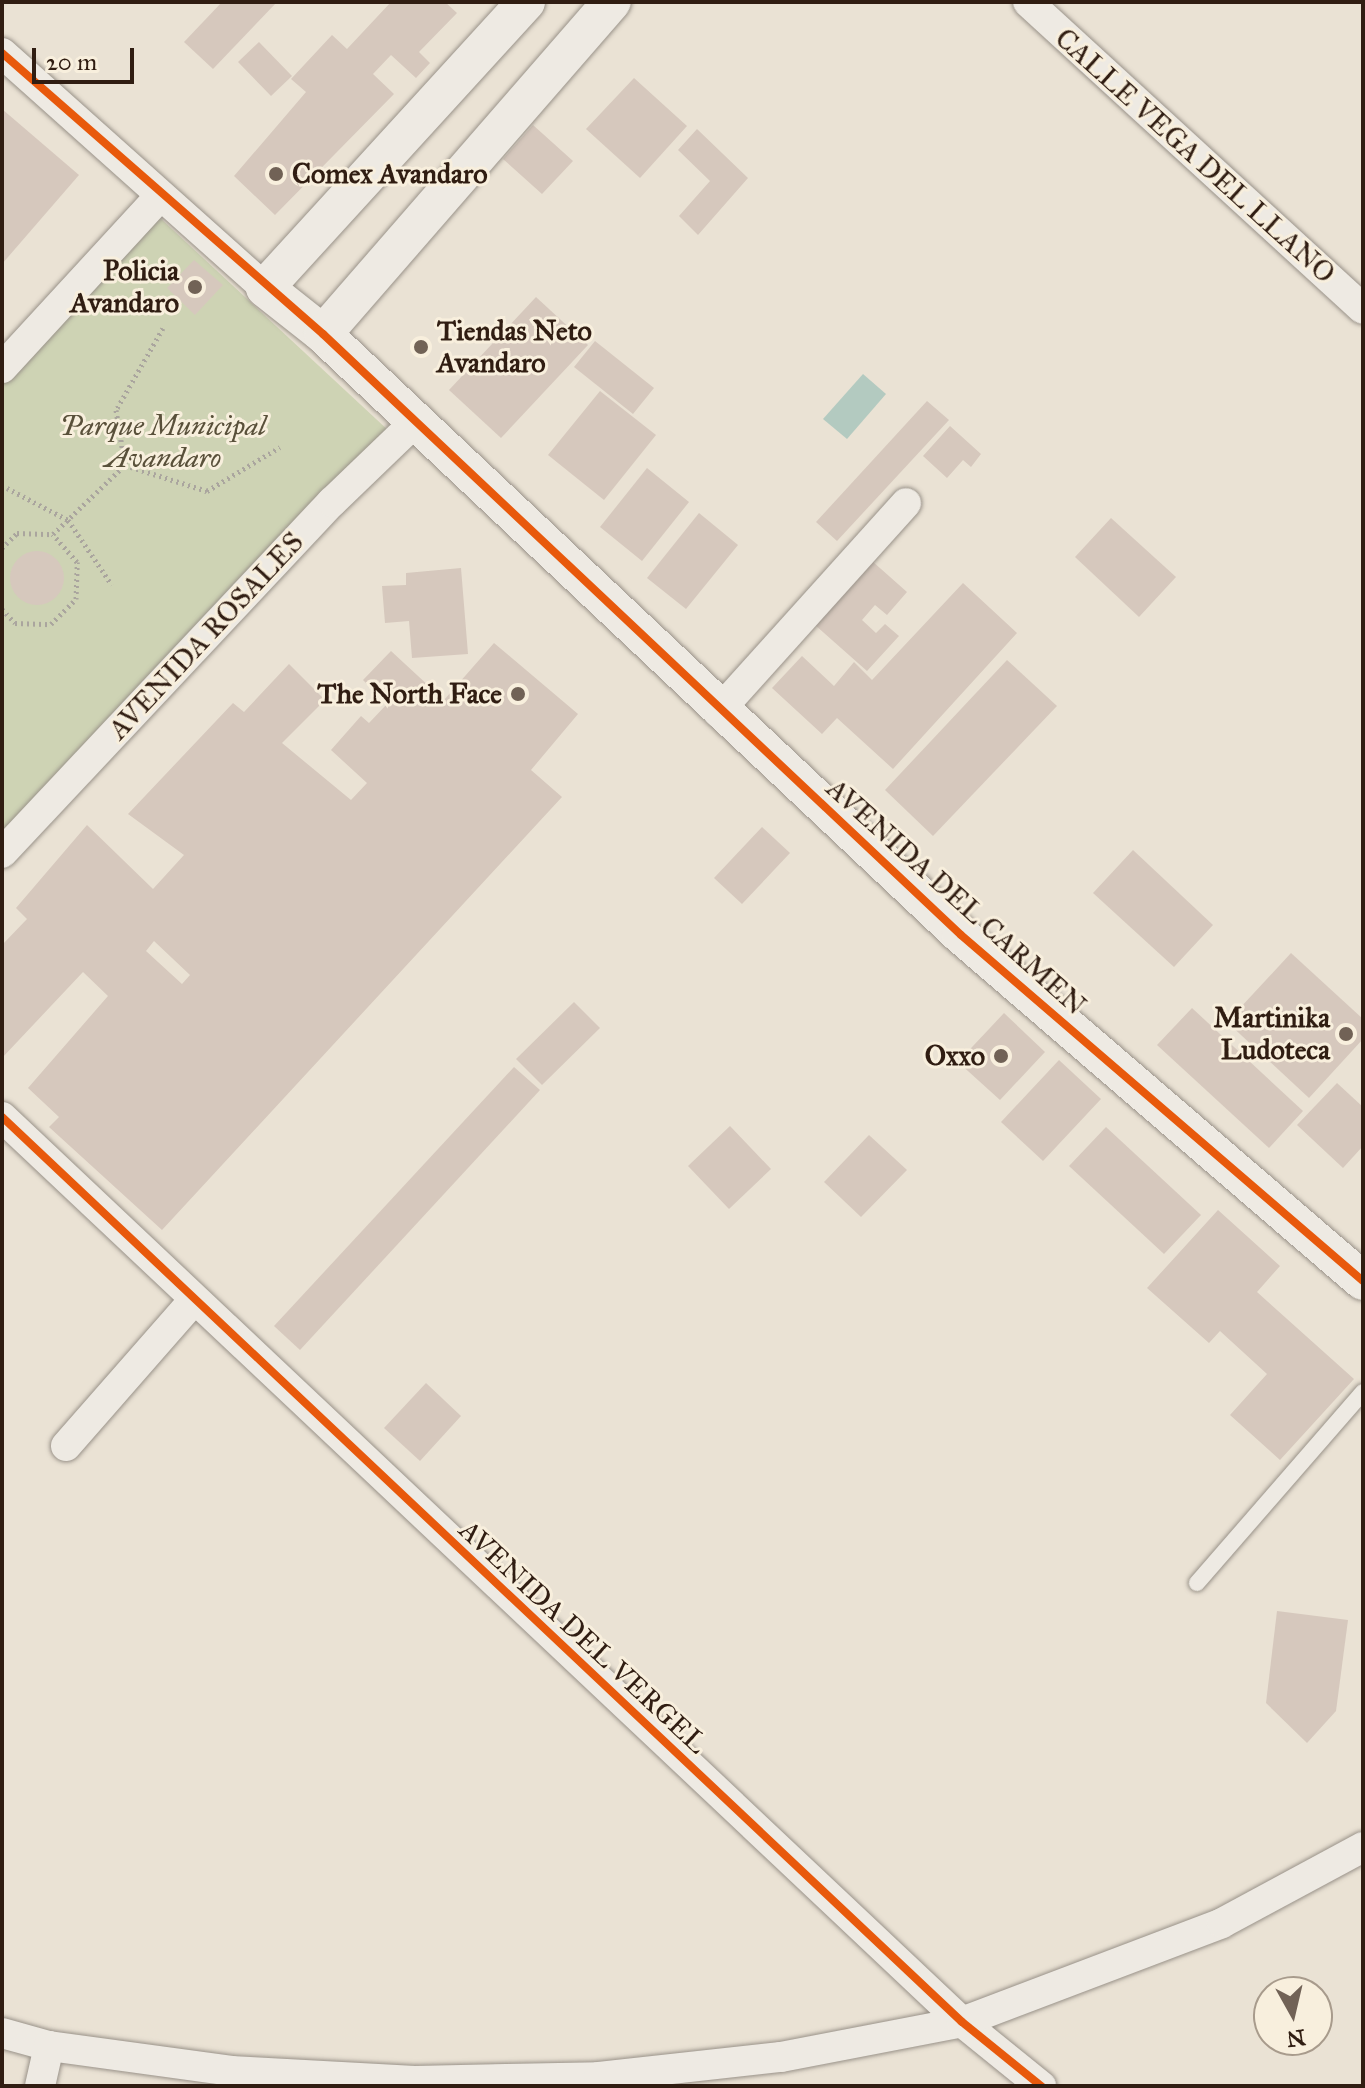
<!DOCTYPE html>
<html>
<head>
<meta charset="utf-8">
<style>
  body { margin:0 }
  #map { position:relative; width:1365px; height:2088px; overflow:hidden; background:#eae2d4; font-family:"IM FELL Great Primer",serif }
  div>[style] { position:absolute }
  .green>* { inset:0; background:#ced3b4 }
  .water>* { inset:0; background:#b3cac0 }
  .building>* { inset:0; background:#d6c8bd }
  .round { border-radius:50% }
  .path>* { height:5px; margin-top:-2.5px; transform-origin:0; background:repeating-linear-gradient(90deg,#aaa59e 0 2px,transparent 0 6px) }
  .roads { filter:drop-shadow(0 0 2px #999289) drop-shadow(0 0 2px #999289) }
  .service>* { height:16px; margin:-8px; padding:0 8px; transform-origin:8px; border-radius:8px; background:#eeeae3 }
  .minor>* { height:30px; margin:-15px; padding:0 15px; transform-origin:15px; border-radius:15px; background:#eeeae3 }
  .tertiary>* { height:38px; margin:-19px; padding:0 19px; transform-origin:19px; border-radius:19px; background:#eeeae3 }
  .cycleway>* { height:8px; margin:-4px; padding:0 4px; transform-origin:4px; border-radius:4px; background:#e8590c }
  .dots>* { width:22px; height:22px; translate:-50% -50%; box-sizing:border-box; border:4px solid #f8efdd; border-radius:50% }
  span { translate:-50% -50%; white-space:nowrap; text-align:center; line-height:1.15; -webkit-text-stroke:6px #f8efdd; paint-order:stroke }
  .street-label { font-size:28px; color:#301d12 }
  .poi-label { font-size:28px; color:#301d12; font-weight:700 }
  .left { translate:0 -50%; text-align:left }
  .right { translate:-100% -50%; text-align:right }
  .park-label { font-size:28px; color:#59503a; font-style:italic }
  .frame { position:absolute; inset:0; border:4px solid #301d12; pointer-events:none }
  .north { position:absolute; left:1253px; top:1976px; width:80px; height:80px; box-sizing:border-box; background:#f8efdd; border:2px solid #a89b8c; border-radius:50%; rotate:172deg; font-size:22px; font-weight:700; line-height:32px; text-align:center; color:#301d12 }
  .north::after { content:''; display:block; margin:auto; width:28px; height:36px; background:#716256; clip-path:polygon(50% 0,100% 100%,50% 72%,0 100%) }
  .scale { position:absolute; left:32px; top:48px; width:102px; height:36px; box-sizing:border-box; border:4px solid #301d12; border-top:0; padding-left:10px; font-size:24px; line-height:28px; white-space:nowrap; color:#301d12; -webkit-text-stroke:6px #f8efdd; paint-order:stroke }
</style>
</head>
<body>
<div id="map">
  <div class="green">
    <i style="clip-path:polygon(158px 216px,390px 432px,2px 848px,2px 379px)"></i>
  </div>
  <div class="water">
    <i style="clip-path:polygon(863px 374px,886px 394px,847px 439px,823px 419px)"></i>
  </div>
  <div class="building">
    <i style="clip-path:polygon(222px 2px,277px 2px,213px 69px,184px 42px)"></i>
    <i style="clip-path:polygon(391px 2px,445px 2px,457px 13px,419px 52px,430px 63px,416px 78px,391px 55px,373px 74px,394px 94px,275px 215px,234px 176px,306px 92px,291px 79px,332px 35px,347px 49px)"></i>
    <i style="clip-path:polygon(259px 42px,292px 76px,271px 96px,238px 62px)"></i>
    <i style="clip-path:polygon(634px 78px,687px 126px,640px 178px,586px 129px)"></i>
    <i style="clip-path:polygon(2px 109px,79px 175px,2px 264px)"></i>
    <i style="clip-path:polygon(533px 125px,573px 161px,542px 194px,503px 159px)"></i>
    <i style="clip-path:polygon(697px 129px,748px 178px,698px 235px,679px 216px,710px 181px,678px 150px)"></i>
    <i style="clip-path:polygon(194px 260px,223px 285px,195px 315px,167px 288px)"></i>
    <i style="clip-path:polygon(536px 297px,588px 345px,501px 438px,449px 390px)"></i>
    <i style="clip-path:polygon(595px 341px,654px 388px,633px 414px,574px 367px)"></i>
    <i style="clip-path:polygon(600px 391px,656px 435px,604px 500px,548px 455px)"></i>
    <i style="clip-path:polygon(927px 401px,949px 420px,837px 541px,816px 522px)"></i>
    <i style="clip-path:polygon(950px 426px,981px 454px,971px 467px,963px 460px,947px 478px,923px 456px)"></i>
    <i style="clip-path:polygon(647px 468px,689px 502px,642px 561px,600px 527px)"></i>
    <i style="clip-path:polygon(699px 513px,738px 545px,686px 609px,647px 578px)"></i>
    <i style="clip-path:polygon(1111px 518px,1176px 577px,1139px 617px,1075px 557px)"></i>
    <i class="round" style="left:10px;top:551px;width:54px;height:54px"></i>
    <i style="clip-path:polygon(872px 561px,907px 592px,887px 615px,875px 605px,862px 620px,876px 633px,885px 624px,899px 636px,867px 671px,815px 625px)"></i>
    <i style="clip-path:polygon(461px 568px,468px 654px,412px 658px,409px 621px,385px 623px,382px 586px,406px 585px,406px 573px)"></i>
    <i style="clip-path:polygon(963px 583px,1017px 633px,893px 769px,837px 718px,822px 734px,772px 688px,802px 656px,834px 686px,854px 662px,872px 680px)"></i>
    <i style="clip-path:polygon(evenodd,494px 643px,578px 714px,531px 770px,562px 797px,162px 1230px,49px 1127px,59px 1117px,28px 1088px,108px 996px,83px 972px,2px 1058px,2px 945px,27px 919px,16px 908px,87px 825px,153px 889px,184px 855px,128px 814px,233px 703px,244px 712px,289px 664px,325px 700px,282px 743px,351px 800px,367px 783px,331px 750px,361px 716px,369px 723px,387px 704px,363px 680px,391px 651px,444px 700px,494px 643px,154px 941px,190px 975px,182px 984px,146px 951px,154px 941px)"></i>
    <i style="clip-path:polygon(1007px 660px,1057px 706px,933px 836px,885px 790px)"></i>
    <i style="clip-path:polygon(762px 827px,790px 853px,742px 904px,714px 878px)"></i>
    <i style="clip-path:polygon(1133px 850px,1213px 925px,1174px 967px,1093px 893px)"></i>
    <i style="clip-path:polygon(1291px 953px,1363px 1019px,1363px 1039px,1309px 1098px,1227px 1022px)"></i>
    <i style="clip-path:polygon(574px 1002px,600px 1028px,542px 1085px,516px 1059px)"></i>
    <i style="clip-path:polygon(1192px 1008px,1303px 1111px,1269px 1148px,1157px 1045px)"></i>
    <i style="clip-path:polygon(1004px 1013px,1045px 1052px,1000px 1100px,958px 1062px)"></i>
    <i style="clip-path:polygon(1059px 1060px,1101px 1099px,1043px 1161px,1001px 1122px)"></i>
    <i style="clip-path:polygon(514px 1067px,540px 1090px,300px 1350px,274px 1326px)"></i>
    <i style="clip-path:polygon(1337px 1083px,1363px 1107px,1363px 1146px,1343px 1168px,1297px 1125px)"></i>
    <i style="clip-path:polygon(730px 1126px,771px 1169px,729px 1209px,688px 1166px)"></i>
    <i style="clip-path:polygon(1106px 1127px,1201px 1215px,1164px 1254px,1069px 1166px)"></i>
    <i style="clip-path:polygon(869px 1135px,907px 1170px,861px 1217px,824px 1182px)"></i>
    <i style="clip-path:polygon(1218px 1210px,1280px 1266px,1257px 1292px,1354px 1379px,1280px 1460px,1230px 1415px,1267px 1374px,1220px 1331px,1209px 1343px,1147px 1288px)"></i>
    <i style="clip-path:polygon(426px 1383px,461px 1416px,420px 1461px,384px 1428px)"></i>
    <i style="clip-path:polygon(1277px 1611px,1348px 1620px,1336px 1711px,1307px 1743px,1266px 1703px)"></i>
  </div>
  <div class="path">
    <i style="left:163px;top:328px;width:95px;rotate:119.8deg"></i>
    <i style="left:116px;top:410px;width:56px;rotate:80.7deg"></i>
    <i style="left:125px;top:465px;width:86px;rotate:17.6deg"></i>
    <i style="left:207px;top:491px;width:85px;rotate:-31.1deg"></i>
    <i style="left:7px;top:488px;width:69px;rotate:27.7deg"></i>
    <i style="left:68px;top:520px;width:78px;rotate:55.9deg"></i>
    <i style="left:2px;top:548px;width:21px;rotate:-45deg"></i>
    <i style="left:17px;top:533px;width:36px;rotate:2deg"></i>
    <i style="left:53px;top:534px;width:100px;rotate:-43.8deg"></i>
    <i style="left:2px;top:609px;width:19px;rotate:47deg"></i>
    <i style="left:15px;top:623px;width:36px;rotate:2deg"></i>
    <i style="left:51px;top:624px;width:35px;rotate:-45deg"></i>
    <i style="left:76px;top:599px;width:37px;rotate:-88deg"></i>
    <i style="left:77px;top:562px;width:37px;rotate:-131deg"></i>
  </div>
  <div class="roads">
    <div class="service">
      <i style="left:1197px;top:1583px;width:253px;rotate:-49deg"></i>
    </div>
    <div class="minor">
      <i style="left:1028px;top:2px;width:454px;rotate:42.5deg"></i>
      <i style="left:2px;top:53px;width:353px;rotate:41.8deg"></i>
      <i style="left:2px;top:368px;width:234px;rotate:-47.4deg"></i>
      <i style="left:718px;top:712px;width:281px;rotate:-48deg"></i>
      <i style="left:2px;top:853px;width:482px;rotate:-46.8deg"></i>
      <i style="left:332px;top:502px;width:114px;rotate:-43.9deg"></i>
      <i style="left:2px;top:1117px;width:1319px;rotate:43.31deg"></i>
      <i style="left:962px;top:2022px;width:102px;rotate:39deg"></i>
      <i style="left:66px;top:1446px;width:191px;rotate:-48.8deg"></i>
      <i style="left:2px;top:2033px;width:49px;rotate:15.5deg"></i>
      <i style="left:49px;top:2046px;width:184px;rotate:7.8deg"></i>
      <i style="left:231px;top:2071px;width:184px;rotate:3.1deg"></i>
      <i style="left:415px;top:2081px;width:184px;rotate:-1.2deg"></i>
      <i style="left:599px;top:2077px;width:183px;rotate:-6.3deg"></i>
      <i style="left:781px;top:2057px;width:184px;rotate:-10.9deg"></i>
      <i style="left:962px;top:2022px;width:278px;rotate:-20.8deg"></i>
      <i style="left:1222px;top:1923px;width:160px;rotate:-28.3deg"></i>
      <i style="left:40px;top:2086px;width:41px;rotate:-77.3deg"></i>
    </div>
    <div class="tertiary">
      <i style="left:526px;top:2px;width:387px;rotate:132.4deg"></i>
      <i style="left:265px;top:288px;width:74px;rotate:38.4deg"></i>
      <i style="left:323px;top:334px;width:876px;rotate:43.29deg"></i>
      <i style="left:961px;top:935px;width:530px;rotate:40.72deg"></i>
      <i style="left:323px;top:334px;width:440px;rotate:-49deg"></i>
    </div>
  </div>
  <div class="cycleway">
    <i style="left:2px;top:53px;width:427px;rotate:41.2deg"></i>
    <i style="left:323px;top:334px;width:876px;rotate:43.29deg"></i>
    <i style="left:961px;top:935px;width:530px;rotate:40.72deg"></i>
    <i style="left:2px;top:1117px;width:1319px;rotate:43.31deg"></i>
    <i style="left:962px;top:2022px;width:102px;rotate:39deg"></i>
  </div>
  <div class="dots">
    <i style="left:276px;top:174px;background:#716256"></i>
    <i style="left:195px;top:287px;background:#716256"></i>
    <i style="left:421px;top:347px;background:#716256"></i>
    <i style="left:518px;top:694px;background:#716256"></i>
    <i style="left:1346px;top:1034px;background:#716256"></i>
    <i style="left:1001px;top:1056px;background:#716256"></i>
  </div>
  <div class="street-label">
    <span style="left:1195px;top:156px;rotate:42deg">CALLE VEGA DEL LLANO</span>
    <span style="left:206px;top:636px;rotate:-47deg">AVENIDA ROSALES</span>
    <span style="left:956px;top:897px;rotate:42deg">AVENIDA DEL CARMEN</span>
    <span style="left:583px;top:1637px;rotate:43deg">AVENIDA DEL VERGEL</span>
  </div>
  <div class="poi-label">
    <span class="left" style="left:292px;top:174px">Comex Avandaro</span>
    <span class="right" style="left:179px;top:287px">Policia<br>Avandaro</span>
    <span class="left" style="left:437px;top:347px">Tiendas Neto<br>Avandaro</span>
    <span class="right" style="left:502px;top:694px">The North Face</span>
    <span class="right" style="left:1330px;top:1034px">Martinika<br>Ludoteca</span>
    <span class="right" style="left:985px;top:1056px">Oxxo</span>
  </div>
  <div class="park-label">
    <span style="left:163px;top:442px">Parque Municipal<br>Avandaro</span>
  </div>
  <div class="frame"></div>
  <div class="north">N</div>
  <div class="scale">20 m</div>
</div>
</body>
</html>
